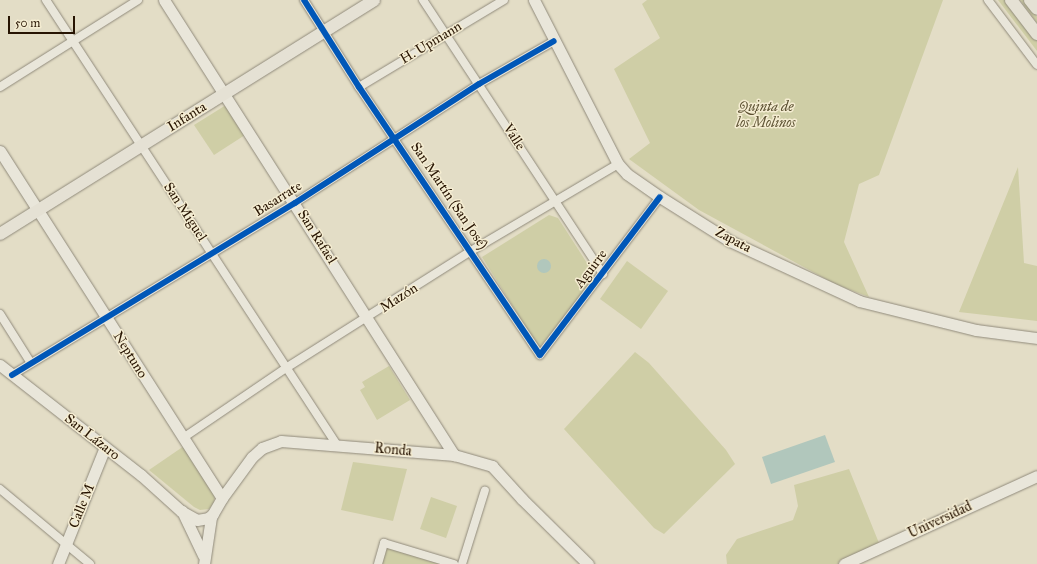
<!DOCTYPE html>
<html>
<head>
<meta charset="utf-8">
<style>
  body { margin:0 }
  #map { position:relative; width:1037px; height:564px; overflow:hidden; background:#e3ddc6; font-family:"IM FELL Great Primer",serif }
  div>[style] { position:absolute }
  .green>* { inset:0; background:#cfcea6 }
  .water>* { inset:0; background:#b1c7bc }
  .round { border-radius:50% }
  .roads { filter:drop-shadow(0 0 1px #908a7b) drop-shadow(0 0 1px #908a7b) }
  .street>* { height:8px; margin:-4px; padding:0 4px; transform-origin:4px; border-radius:4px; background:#e9e6da }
  .secondary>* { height:11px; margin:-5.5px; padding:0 5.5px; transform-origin:5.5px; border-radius:5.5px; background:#e9e6da }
  .primary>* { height:12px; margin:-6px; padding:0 6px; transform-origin:6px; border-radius:6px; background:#e5e1d4 }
  .cycleway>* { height:6px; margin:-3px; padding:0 3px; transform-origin:3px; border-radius:3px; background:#0057b8 }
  span { translate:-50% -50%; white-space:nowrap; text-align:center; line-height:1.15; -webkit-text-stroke:3px #f5edd2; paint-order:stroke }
  .street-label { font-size:14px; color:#271402 }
  .park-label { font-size:14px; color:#5c5132; font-style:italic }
  .scale { position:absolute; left:8px; top:16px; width:67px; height:18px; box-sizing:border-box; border:2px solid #271402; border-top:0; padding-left:5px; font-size:12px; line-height:14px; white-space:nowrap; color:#271402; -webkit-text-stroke:3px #f5edd2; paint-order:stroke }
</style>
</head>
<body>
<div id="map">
  <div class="green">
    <i style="clip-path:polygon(647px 0,943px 0,879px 175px,859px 184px,844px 242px,869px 297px,835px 284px,699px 210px,629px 159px,650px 143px,614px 69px,660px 38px,642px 4px)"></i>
    <i style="clip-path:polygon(998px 0,1008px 0,1037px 38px,1037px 51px)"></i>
    <i style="clip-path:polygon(1020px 0,1024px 0,1037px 17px,1037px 23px)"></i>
    <i style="clip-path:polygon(226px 105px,245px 135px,214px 155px,194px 125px)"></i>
    <i style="clip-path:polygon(1018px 167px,1024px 263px,1037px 266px,1037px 321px,959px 312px)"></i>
    <i style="clip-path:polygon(549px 215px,558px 218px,596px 277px,539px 348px,482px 257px)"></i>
    <i style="clip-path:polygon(627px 261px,668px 291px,641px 329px,600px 299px)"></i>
    <i style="clip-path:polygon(635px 352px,649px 363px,726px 450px,735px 464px,664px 534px,654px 528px,564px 429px)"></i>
    <i style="clip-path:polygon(389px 366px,410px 400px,377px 420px,360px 390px,365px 387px,362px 382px)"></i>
    <i style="clip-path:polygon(184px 446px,215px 494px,214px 503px,209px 509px,200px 510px,194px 507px,149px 470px)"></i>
    <i style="clip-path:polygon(353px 462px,407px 469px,393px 521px,341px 510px)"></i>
    <i style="clip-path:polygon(849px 469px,881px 548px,844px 564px,727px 564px,726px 555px,737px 539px,793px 520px,798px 506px,794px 485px)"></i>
    <i style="clip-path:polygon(431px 497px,457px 506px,446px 538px,420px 529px)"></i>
    <i style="clip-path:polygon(384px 543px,454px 564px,378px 564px)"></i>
  </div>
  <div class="water">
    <i class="round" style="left:537px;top:259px;width:14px;height:14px"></i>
    <i style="clip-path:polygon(825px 435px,835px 462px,771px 484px,762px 457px)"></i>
  </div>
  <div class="roads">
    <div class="street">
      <i style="left:46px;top:0;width:532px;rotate:56.82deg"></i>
      <i style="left:304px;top:0;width:103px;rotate:57.7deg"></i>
      <i style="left:359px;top:87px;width:323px;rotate:56deg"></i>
      <i style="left:540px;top:355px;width:198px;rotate:-52.8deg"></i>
      <i style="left:423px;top:0;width:328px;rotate:56.7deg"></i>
      <i style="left:988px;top:0;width:81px;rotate:53deg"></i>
      <i style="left:0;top:87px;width:163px;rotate:-32.2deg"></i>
      <i style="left:359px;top:87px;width:169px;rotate:-31deg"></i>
      <i style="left:0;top:314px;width:58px;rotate:57.7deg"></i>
      <i style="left:12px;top:375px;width:331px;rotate:-31.3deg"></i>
      <i style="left:295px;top:203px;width:219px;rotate:-32.9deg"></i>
      <i style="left:479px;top:84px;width:86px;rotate:-29.8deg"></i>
      <i style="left:183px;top:438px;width:125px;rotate:-34.2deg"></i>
      <i style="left:286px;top:368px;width:219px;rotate:-32.3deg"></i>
      <i style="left:471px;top:251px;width:171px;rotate:-30.6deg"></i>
      <i style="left:0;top:489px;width:117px;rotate:39.8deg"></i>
      <i style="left:378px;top:564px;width:22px;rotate:-74deg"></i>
      <i style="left:384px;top:543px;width:73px;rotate:16.7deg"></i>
      <i style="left:462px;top:564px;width:77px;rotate:-72.7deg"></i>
    </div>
    <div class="secondary">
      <i style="left:164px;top:0;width:540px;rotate:57.49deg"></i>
      <i style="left:534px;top:0;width:184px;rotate:62.9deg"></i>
      <i style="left:618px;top:164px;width:13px;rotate:48deg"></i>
      <i style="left:627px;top:174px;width:40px;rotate:34.9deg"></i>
      <i style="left:660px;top:197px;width:83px;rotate:32.2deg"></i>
      <i style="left:730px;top:241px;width:142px;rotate:24.9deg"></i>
      <i style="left:859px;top:301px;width:121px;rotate:13.9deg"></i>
      <i style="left:976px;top:330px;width:62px;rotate:7.5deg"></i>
      <i style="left:0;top:151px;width:412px;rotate:57.4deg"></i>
      <i style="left:0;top:365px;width:179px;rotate:38deg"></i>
      <i style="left:141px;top:475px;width:54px;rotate:42deg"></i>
      <i style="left:181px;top:511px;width:18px;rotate:29deg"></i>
      <i style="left:197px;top:520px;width:11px;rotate:-10deg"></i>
      <i style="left:208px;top:518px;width:6px;rotate:-39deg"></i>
      <i style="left:182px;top:511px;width:49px;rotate:64.5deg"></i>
      <i style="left:58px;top:564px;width:126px;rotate:-68.1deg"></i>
      <i style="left:204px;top:564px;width:48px;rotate:-81.5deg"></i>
      <i style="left:211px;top:517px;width:22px;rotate:-60deg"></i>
      <i style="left:222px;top:498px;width:51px;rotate:-53.8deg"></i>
      <i style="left:252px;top:457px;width:13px;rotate:-42deg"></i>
      <i style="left:262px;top:448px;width:20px;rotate:-20deg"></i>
      <i style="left:281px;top:441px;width:174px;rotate:4.6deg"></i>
      <i style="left:454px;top:455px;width:40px;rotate:16deg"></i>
      <i style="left:492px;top:466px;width:45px;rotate:47.7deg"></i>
      <i style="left:522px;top:499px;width:93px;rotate:44.6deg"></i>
      <i style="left:844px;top:564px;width:212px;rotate:-24.5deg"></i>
    </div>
    <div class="primary">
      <i style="left:1011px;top:0;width:43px;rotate:52.6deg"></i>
      <i style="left:1030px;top:0;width:11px;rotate:52deg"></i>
      <i style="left:0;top:234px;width:441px;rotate:-32deg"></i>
    </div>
  </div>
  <div class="cycleway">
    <i style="left:304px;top:0;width:103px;rotate:57.7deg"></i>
    <i style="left:359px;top:87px;width:323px;rotate:56deg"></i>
    <i style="left:540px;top:355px;width:198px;rotate:-52.8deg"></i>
    <i style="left:12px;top:375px;width:331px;rotate:-31.3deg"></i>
    <i style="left:295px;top:203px;width:219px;rotate:-32.9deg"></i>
    <i style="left:479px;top:84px;width:86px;rotate:-29.8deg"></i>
  </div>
  <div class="street-label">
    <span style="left:431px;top:43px;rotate:-31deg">H. Upmann</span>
    <span style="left:187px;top:117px;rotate:-32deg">Infanta</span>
    <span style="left:514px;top:137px;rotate:57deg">Valle</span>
    <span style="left:449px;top:196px;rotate:56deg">San Martín (San José)</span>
    <span style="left:278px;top:199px;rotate:-32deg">Basarrate</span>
    <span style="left:185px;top:212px;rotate:57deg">San Miguel</span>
    <span style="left:317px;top:237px;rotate:58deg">San Rafael</span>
    <span style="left:733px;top:240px;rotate:28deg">Zapata</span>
    <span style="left:591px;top:269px;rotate:-53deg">Aguirre</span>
    <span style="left:399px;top:298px;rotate:-33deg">Mazón</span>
    <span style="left:130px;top:355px;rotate:58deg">Neptuno</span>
    <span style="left:92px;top:437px;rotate:38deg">San Lázaro</span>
    <span style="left:393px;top:450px;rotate:5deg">Ronda</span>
    <span style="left:82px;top:506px;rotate:-68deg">Calle M</span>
    <span style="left:940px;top:520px;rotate:-25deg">Universidad</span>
  </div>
  <div class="park-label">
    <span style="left:766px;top:115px">Quinta de<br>los Molinos</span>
  </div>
  <div class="scale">50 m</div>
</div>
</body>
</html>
